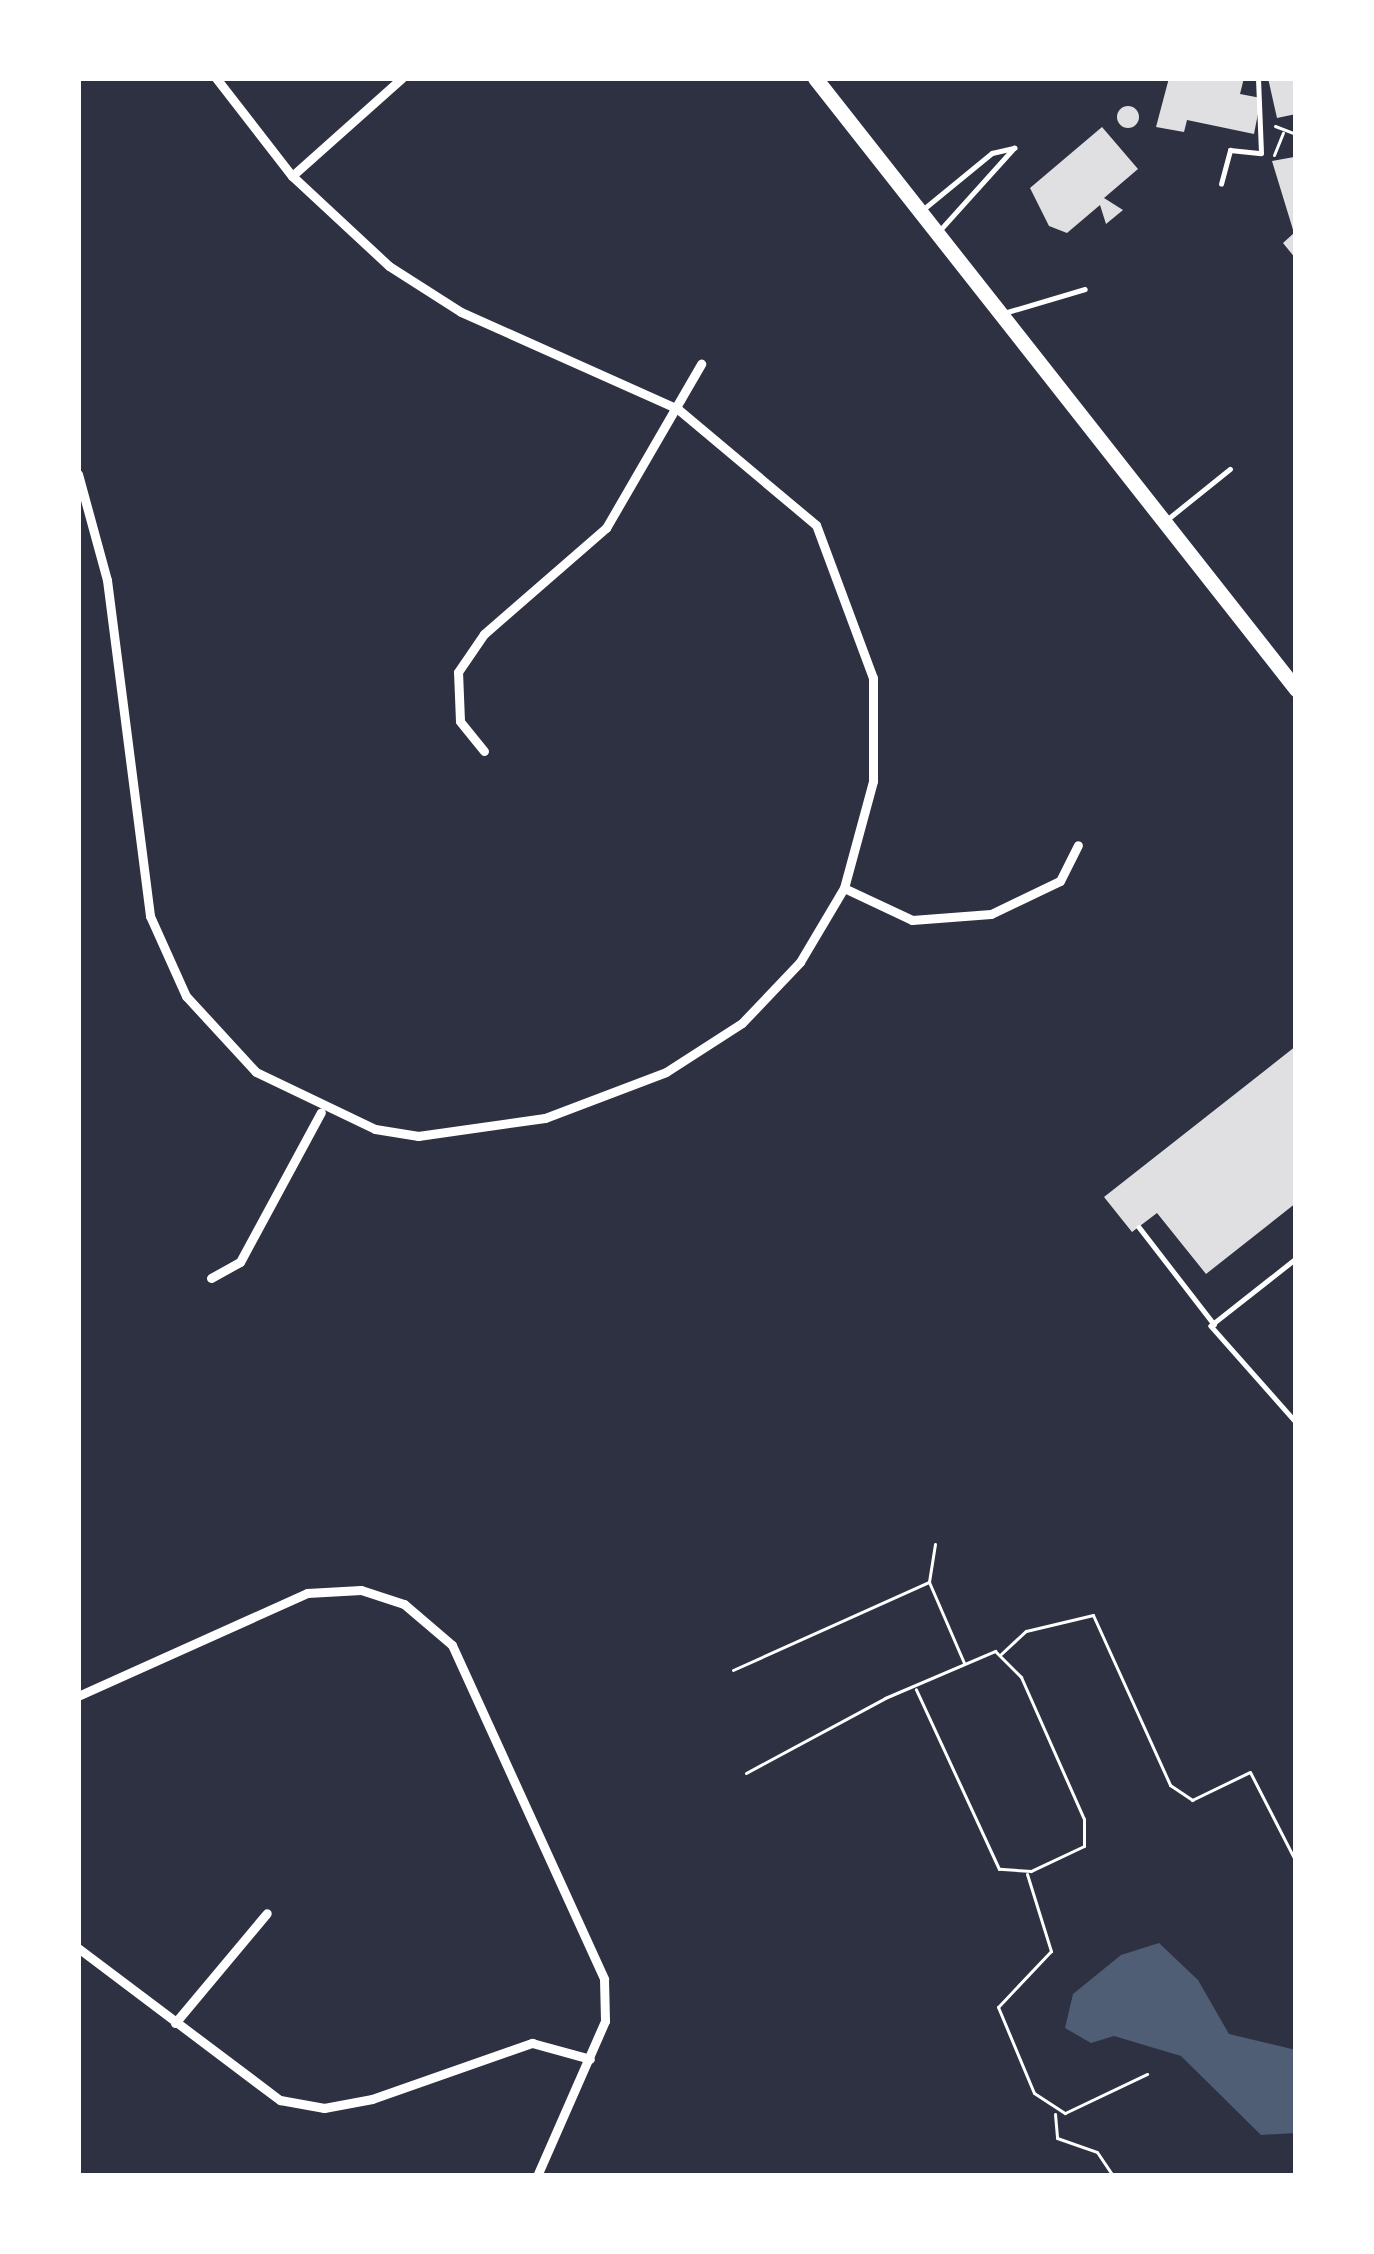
<!DOCTYPE html>
<html>
<head>
<meta charset="utf-8">
<style>
  body { margin:0 }
  #map { position:relative; width:1374px; height:2254px; overflow:hidden; background:#2d3142; font-family:"PT Sans",sans-serif }
  div>[style] { position:absolute }
  .water>* { inset:0; background:#4f5d75 }
  .building>* { inset:0; background:#e0e0e3 }
  .round { border-radius:50% }
  .path>* { height:3px; margin:-1.5px; padding:0 1.5px; transform-origin:1.5px; border-radius:1.5px; background:#fff }
  .service>* { height:4.5px; margin:-2.25px; padding:0 2.25px; transform-origin:2.25px; border-radius:2.25px; background:#fff }
  .minor>* { height:9px; margin:-4.5px; padding:0 4.5px; transform-origin:4.5px; border-radius:4.5px; background:#fff }
  .primary>* { height:15px; margin:-7.5px; padding:0 7.5px; transform-origin:7.5px; border-radius:7.5px; background:#fff }
  span { translate:-50% -50%; white-space:nowrap; text-align:center; line-height:1.15; -webkit-text-stroke:10px #fff; paint-order:stroke }
  .frame { position:absolute; inset:0; border:81px solid #fff; pointer-events:none }
</style>
</head>
<body>
<div id="map">
  <div class="water">
    <i style="clip-path:polygon(1159px 1943px,1198px 1980px,1229px 2034px,1296px 2050px,1296px 2133px,1261px 2135px,1181px 2056px,1114px 2036px,1091px 2043px,1065px 2028px,1073px 1994px,1121px 1955px)"></i>
  </div>
  <div class="building">
    <i style="clip-path:polygon(1169px 78px,1244px 78px,1240px 94px,1261px 98px,1254px 134px,1187px 120px,1184px 132px,1156px 127px)"></i>
    <i style="clip-path:polygon(1268px 78px,1296px 78px,1296px 114px,1277px 118px)"></i>
    <i class="round" style="left:1117px;top:106px;width:22px;height:22px"></i>
    <i style="clip-path:polygon(1102px 127px,1138px 169px,1104px 198px,1123px 210px,1106px 224px,1100px 205px,1067px 233px,1049px 226px,1030px 188px)"></i>
    <i style="clip-path:polygon(1294px 157px,1296px 160px,1296px 259px,1283px 243px,1294px 233px,1272px 161px)"></i>
    <i style="clip-path:polygon(1296px 1046px,1296px 1203px,1206px 1274px,1157px 1213px,1132px 1232px,1104px 1197px)"></i>
  </div>
  <div class="path">
    <i style="left:1275px;top:126px;width:22px;rotate:21deg"></i>
    <i style="left:1274px;top:155px;width:24px;rotate:-68deg"></i>
    <i style="left:935px;top:1544px;width:38px;rotate:99deg"></i>
    <i style="left:929px;top:1582px;width:88px;rotate:66.6deg"></i>
    <i style="left:1001px;top:1654px;width:34px;rotate:-43deg"></i>
    <i style="left:1026px;top:1631px;width:69px;rotate:-13.4deg"></i>
    <i style="left:1093px;top:1615px;width:187px;rotate:65.6deg"></i>
    <i style="left:1170px;top:1785px;width:27px;rotate:34deg"></i>
    <i style="left:1192px;top:1800px;width:64px;rotate:-25.8deg"></i>
    <i style="left:1250px;top:1772px;width:101px;rotate:62.9deg"></i>
    <i style="left:733px;top:1670px;width:215px;rotate:-24.2deg"></i>
    <i style="left:746px;top:1773px;width:158px;rotate:-28.3deg"></i>
    <i style="left:885px;top:1698px;width:120px;rotate:-23.1deg"></i>
    <i style="left:995px;top:1651px;width:37px;rotate:45deg"></i>
    <i style="left:1021px;top:1677px;width:155px;rotate:66.1deg"></i>
    <i style="left:1084px;top:1819px;width:27px;rotate:90deg"></i>
    <i style="left:1084px;top:1846px;width:59px;rotate:154.7deg"></i>
    <i style="left:1031px;top:1871px;width:32px;rotate:-176deg"></i>
    <i style="left:999px;top:1869px;width:198px;rotate:-114.8deg"></i>
    <i style="left:1027px;top:1874px;width:81px;rotate:72.7deg"></i>
    <i style="left:1051px;top:1951px;width:77px;rotate:133.4deg"></i>
    <i style="left:998px;top:2007px;width:93px;rotate:67.3deg"></i>
    <i style="left:1034px;top:2093px;width:37px;rotate:33deg"></i>
    <i style="left:1065px;top:2113px;width:91px;rotate:-25.4deg"></i>
    <i style="left:1055px;top:2114px;width:24px;rotate:85deg"></i>
    <i style="left:1057px;top:2138px;width:42px;rotate:19.3deg"></i>
    <i style="left:1097px;top:2152px;width:29px;rotate:56deg"></i>
  </div>
  <div class="service">
    <i style="left:1221px;top:184px;width:35px;rotate:-75deg"></i>
    <i style="left:1230px;top:150px;width:31px;rotate:6deg"></i>
    <i style="left:1261px;top:153px;width:75px;rotate:-92.3deg"></i>
    <i style="left:926px;top:207px;width:85px;rotate:-39.3deg"></i>
    <i style="left:992px;top:153px;width:23px;rotate:-13deg"></i>
    <i style="left:941px;top:229px;width:109px;rotate:-48deg"></i>
    <i style="left:1004px;top:313px;width:84px;rotate:-16.5deg"></i>
    <i style="left:1169px;top:518px;width:78px;rotate:-38.8deg"></i>
    <i style="left:1139px;top:1227px;width:123px;rotate:52.3deg"></i>
    <i style="left:1296px;top:1259px;width:108px;rotate:141.8deg"></i>
    <i style="left:1211px;top:1326px;width:128px;rotate:48.5deg"></i>
  </div>
  <div class="minor">
    <i style="left:292px;top:176px;width:147px;rotate:-41.7deg"></i>
    <i style="left:78px;top:474px;width:110px;rotate:74.7deg"></i>
    <i style="left:107px;top:580px;width:339px;rotate:82.7deg"></i>
    <i style="left:150px;top:916px;width:88px;rotate:65.8deg"></i>
    <i style="left:186px;top:996px;width:103px;rotate:47.4deg"></i>
    <i style="left:256px;top:1072px;width:132px;rotate:25.6deg"></i>
    <i style="left:375px;top:1129px;width:44px;rotate:9.2deg"></i>
    <i style="left:418px;top:1136px;width:128px;rotate:-8.1deg"></i>
    <i style="left:545px;top:1118px;width:129px;rotate:-20.8deg"></i>
    <i style="left:666px;top:1072px;width:90px;rotate:-32.8deg"></i>
    <i style="left:742px;top:1023px;width:84px;rotate:-46.4deg"></i>
    <i style="left:800px;top:962px;width:86px;rotate:-59.3deg"></i>
    <i style="left:844px;top:888px;width:111px;rotate:-74.8deg"></i>
    <i style="left:873px;top:781px;width:103px;rotate:-90deg"></i>
    <i style="left:873px;top:678px;width:163px;rotate:-110.4deg"></i>
    <i style="left:816px;top:525px;width:180px;rotate:-140deg"></i>
    <i style="left:678px;top:409px;width:238px;rotate:-155.9deg"></i>
    <i style="left:461px;top:312px;width:85px;rotate:-147.4deg"></i>
    <i style="left:389px;top:266px;width:132px;rotate:-137.1deg"></i>
    <i style="left:292px;top:176px;width:124px;rotate:-127.8deg"></i>
    <i style="left:484px;top:751px;width:38px;rotate:-129deg"></i>
    <i style="left:460px;top:721px;width:49px;rotate:-92.3deg"></i>
    <i style="left:458px;top:672px;width:46px;rotate:-55.6deg"></i>
    <i style="left:484px;top:634px;width:162px;rotate:-41deg"></i>
    <i style="left:606px;top:528px;width:190px;rotate:-59.9deg"></i>
    <i style="left:844px;top:888px;width:75px;rotate:25.2deg"></i>
    <i style="left:912px;top:920px;width:79px;rotate:-4.3deg"></i>
    <i style="left:991px;top:914px;width:76px;rotate:-25.6deg"></i>
    <i style="left:1060px;top:881px;width:40px;rotate:-63.4deg"></i>
    <i style="left:211px;top:1278px;width:33px;rotate:-29deg"></i>
    <i style="left:240px;top:1262px;width:170px;rotate:-61.6deg"></i>
    <i style="left:78px;top:1696px;width:251px;rotate:-24.2deg"></i>
    <i style="left:307px;top:1593px;width:54px;rotate:-3.2deg"></i>
    <i style="left:361px;top:1590px;width:45px;rotate:18deg"></i>
    <i style="left:404px;top:1604px;width:63px;rotate:40.5deg"></i>
    <i style="left:452px;top:1645px;width:367px;rotate:65.5deg"></i>
    <i style="left:604px;top:1979px;width:42px;rotate:88.6deg"></i>
    <i style="left:605px;top:2021px;width:169px;rotate:113.7deg"></i>
    <i style="left:78px;top:1948px;width:253px;rotate:37deg"></i>
    <i style="left:280px;top:2100px;width:45px;rotate:10.3deg"></i>
    <i style="left:324px;top:2108px;width:49px;rotate:-10.6deg"></i>
    <i style="left:372px;top:2099px;width:170px;rotate:-19.3deg"></i>
    <i style="left:532px;top:2043px;width:60px;rotate:15.4deg"></i>
    <i style="left:175px;top:2023px;width:143px;rotate:-50.1deg"></i>
  </div>
  <div class="primary">
    <i style="left:815px;top:78px;width:778px;rotate:51.79deg"></i>
  </div>
  <div class="frame"></div>
</div>
</body>
</html>
